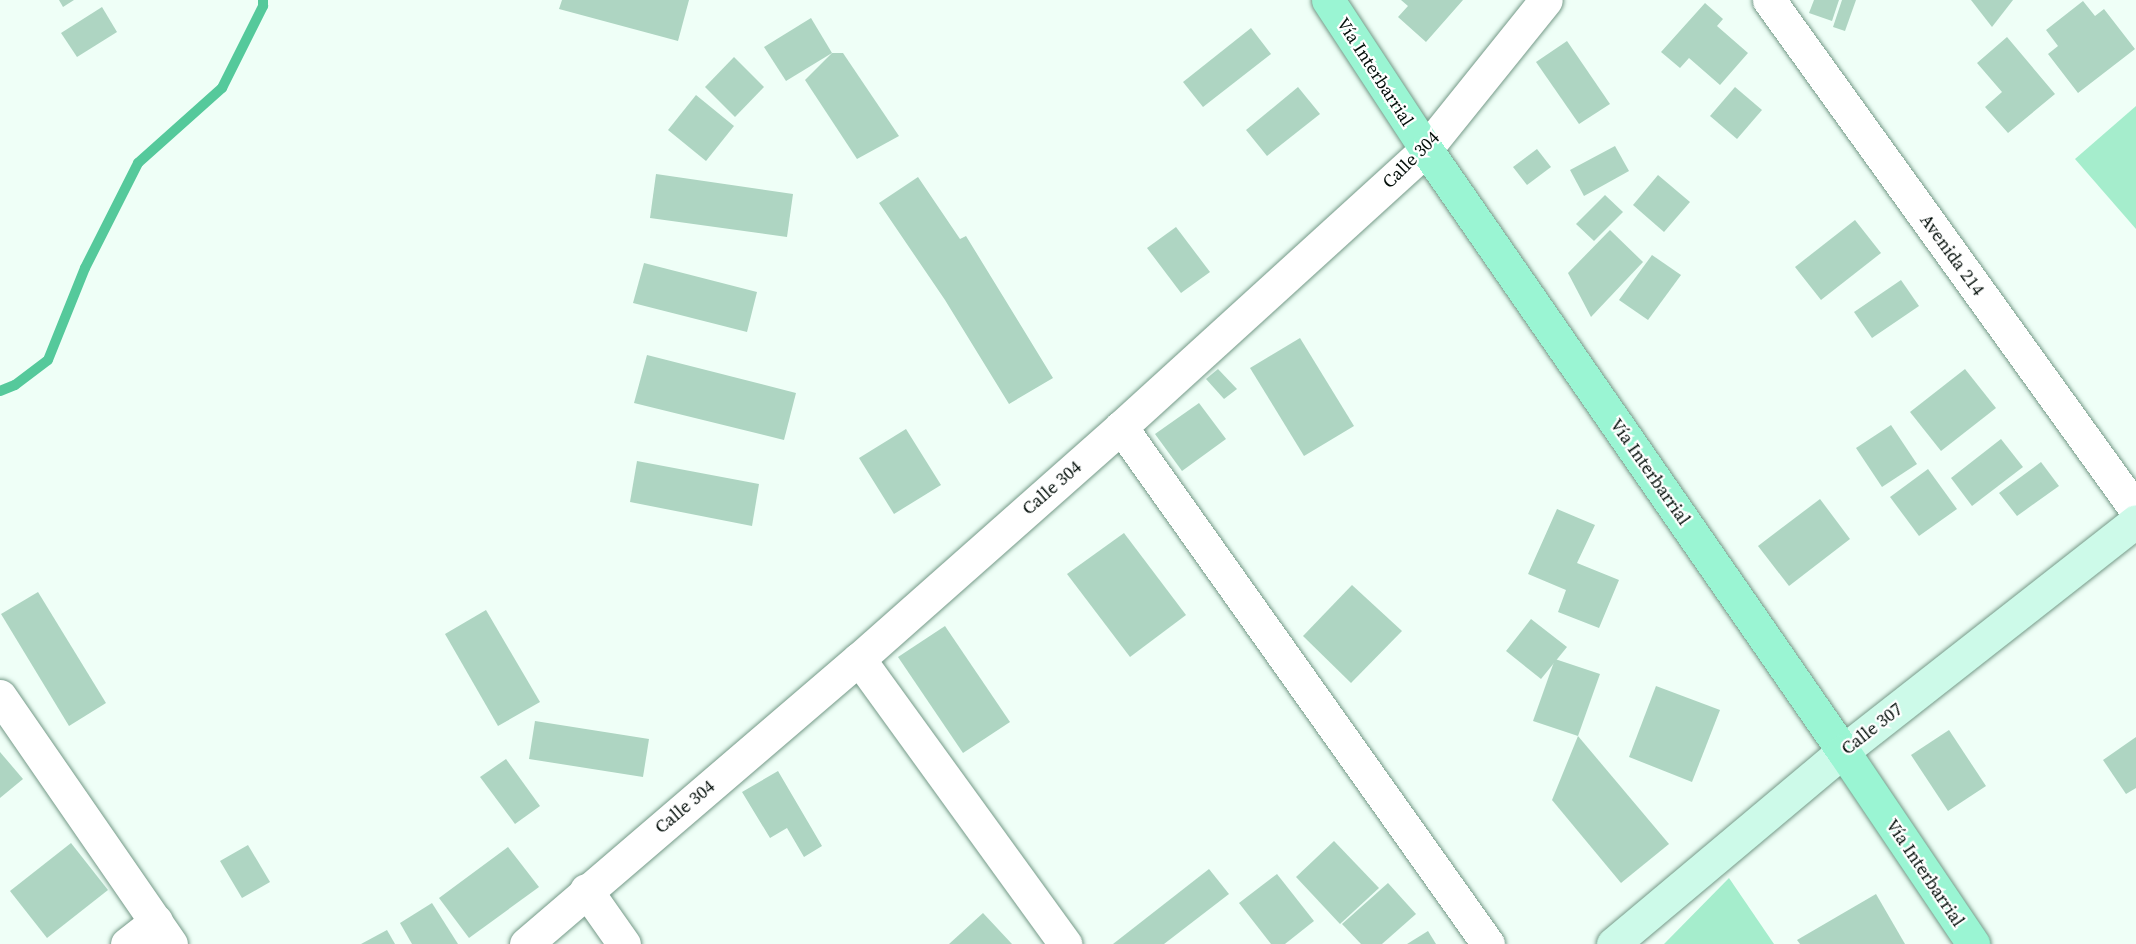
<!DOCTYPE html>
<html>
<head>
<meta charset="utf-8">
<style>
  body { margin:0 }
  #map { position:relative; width:2136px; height:944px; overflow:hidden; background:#effff7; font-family:"Source Serif 4",serif }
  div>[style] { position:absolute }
  .green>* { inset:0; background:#a5edcc }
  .stream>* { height:10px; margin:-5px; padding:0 5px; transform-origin:5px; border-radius:5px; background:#55c99b }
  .building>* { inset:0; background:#aed5c2 }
  .roads { filter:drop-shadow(0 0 2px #759a88) drop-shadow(0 0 2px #759a88) }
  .street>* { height:33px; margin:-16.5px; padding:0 16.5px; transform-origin:16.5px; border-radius:16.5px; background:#fff }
  .secondary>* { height:33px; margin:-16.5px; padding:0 16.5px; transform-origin:16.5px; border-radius:16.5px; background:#cdfae9 }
  .primary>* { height:33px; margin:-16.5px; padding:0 16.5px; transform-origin:16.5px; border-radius:16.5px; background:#9af5d3 }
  span { translate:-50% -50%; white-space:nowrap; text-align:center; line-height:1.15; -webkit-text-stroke:4.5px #fff; paint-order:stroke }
  .street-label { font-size:18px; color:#030e09 }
</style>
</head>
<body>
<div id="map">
  <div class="green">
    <i style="clip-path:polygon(2136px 106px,2136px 229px,2075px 159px)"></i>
    <i style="clip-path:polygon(1729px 878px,1774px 944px,1664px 944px)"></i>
  </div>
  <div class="stream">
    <i style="left:0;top:391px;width:16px;rotate:-22deg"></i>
    <i style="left:15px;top:385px;width:41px;rotate:-37.1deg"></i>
    <i style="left:48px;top:360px;width:99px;rotate:-68.1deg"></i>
    <i style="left:85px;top:268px;width:118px;rotate:-63.2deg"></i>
    <i style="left:138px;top:163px;width:113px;rotate:-41.8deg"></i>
    <i style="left:222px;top:88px;width:92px;rotate:-63.4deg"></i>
    <i style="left:263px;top:6px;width:6px;rotate:-90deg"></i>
  </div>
  <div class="building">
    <i style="clip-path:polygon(59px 0,74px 0,63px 7px)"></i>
    <i style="clip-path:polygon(562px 0,689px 0,678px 41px,559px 9px)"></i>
    <i style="clip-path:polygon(1401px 0,1463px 0,1426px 42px,1398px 17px,1408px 6px)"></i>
    <i style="clip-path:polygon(1814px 0,1839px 0,1832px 21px,1809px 13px)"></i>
    <i style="clip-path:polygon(1842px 0,1856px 0,1845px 31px,1833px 27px)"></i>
    <i style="clip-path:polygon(1971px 0,2013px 0,1992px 27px)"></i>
    <i style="clip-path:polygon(2083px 1px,2095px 16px,2104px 9px,2135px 49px,2078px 93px,2048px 54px,2058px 46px,2046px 30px)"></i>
    <i style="clip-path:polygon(1705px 3px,1723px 19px,1717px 26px,1748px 53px,1720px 85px,1689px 58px,1680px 68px,1661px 52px)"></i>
    <i style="clip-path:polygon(102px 7px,117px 32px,77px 57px,61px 33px)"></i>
    <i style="clip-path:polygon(811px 18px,832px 53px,786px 81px,764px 47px)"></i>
    <i style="clip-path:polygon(1251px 28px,1271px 54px,1203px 107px,1183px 82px)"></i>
    <i style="clip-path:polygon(2007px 37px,2055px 94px,2008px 133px,1985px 107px,2002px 92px,1977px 63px)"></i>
    <i style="clip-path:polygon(1567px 41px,1610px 104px,1579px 124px,1536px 62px)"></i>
    <i style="clip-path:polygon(832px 53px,843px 53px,899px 136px,857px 159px,805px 80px)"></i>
    <i style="clip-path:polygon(734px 57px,764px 87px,735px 117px,705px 87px)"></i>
    <i style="clip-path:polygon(1298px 87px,1320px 114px,1267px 156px,1246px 130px)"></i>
    <i style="clip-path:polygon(1735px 87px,1762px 110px,1737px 139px,1710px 116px)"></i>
    <i style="clip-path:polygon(696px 95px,734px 126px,706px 161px,668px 130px)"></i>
    <i style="clip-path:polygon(1615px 146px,1629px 171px,1584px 196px,1570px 170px)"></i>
    <i style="clip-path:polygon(1537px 149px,1551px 167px,1527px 185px,1513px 167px)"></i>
    <i style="clip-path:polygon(656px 174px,793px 194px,787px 237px,650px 218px)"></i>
    <i style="clip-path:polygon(1658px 175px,1690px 202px,1664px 232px,1633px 205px)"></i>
    <i style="clip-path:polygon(918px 177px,960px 239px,966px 236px,1053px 378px,1009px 404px,945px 300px,879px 203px)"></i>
    <i style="clip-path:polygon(1605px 195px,1623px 212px,1594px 241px,1576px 224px)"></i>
    <i style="clip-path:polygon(1855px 220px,1881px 253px,1821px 300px,1795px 267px)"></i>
    <i style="clip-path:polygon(1176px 227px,1210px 272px,1181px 293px,1147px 248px)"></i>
    <i style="clip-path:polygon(1610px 230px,1643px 262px,1591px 317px,1568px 273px)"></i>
    <i style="clip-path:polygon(1652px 255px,1681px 275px,1648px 320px,1619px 300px)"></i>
    <i style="clip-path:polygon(644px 263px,757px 292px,747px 332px,633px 303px)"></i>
    <i style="clip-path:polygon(1901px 280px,1919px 306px,1872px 338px,1854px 312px)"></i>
    <i style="clip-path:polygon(1300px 338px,1354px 426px,1304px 456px,1250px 368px)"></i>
    <i style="clip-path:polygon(647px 355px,796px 393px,784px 440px,634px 403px)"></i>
    <i style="clip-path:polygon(1218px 369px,1237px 389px,1224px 399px,1206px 379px)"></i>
    <i style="clip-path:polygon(1965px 369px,1996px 408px,1941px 451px,1910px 412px)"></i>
    <i style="clip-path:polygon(1199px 403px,1226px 439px,1182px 471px,1155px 434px)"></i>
    <i style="clip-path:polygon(1891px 425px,1917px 464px,1882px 487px,1856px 448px)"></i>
    <i style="clip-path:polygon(906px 429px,941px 485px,894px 514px,859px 458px)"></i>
    <i style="clip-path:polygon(2001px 439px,2023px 467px,1972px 506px,1951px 478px)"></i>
    <i style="clip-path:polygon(637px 461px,759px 484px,752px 526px,630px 502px)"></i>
    <i style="clip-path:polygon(2041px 462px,2059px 486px,2017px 516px,1999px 493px)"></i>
    <i style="clip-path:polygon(1928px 469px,1957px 509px,1919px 536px,1890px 497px)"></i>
    <i style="clip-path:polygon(1820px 499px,1850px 539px,1789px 586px,1758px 546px)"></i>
    <i style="clip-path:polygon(1557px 509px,1595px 525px,1577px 563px,1619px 580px,1599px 628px,1558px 612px,1566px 590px,1528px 574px)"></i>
    <i style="clip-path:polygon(1124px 533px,1186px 615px,1130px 657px,1067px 574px)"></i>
    <i style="clip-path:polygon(1352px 585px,1402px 631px,1351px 683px,1303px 636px)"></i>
    <i style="clip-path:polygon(38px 592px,106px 703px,69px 726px,1px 614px)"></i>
    <i style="clip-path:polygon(486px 610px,540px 702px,498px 726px,445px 634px)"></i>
    <i style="clip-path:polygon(1531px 619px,1567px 647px,1541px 679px,1506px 651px)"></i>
    <i style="clip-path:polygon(945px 626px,1010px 722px,963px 753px,898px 657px)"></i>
    <i style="clip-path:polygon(1555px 659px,1600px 674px,1578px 736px,1533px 721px)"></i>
    <i style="clip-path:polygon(1656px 686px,1720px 710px,1692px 782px,1629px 757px)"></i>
    <i style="clip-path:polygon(535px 721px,649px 739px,643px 777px,529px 759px)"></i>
    <i style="clip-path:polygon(1949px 730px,1986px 786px,1948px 811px,1911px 755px)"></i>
    <i style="clip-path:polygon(1578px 736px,1669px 844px,1621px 883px,1552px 800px)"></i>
    <i style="clip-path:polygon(2136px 737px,2136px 788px,2126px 794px,2103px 760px)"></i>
    <i style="clip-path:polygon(0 752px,23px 779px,0 798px)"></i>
    <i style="clip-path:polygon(506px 759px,540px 806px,515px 824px,480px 777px)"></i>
    <i style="clip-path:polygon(778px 771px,822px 846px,804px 857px,787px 828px,770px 838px,742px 792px)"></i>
    <i style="clip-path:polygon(1334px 841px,1379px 888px,1340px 924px,1296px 877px)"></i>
    <i style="clip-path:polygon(71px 843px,108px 890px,47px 938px,10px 891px)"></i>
    <i style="clip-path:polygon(248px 845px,270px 882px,242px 898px,220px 861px)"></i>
    <i style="clip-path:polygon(508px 847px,539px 887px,469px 938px,439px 898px)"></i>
    <i style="clip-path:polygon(1209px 869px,1229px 894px,1164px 944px,1113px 944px)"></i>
    <i style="clip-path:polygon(1277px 874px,1314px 921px,1285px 944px,1271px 944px,1239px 903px)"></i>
    <i style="clip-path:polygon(1388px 883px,1416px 914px,1382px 944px,1361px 944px,1342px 924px)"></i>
    <i style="clip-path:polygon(1876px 894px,1905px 944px,1800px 944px,1797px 940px)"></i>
    <i style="clip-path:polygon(432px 903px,458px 944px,412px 944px,400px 923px)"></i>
    <i style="clip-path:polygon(983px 913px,1012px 944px,949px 944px)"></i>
    <i style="clip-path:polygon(387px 930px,395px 944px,361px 944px)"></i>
    <i style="clip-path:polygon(1428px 931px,1436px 944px,1407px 944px)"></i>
  </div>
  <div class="roads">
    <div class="street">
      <i style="left:1769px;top:0;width:628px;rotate:54.26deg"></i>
      <i style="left:1121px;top:427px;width:634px;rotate:54.63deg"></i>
      <i style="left:859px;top:659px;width:352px;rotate:54.1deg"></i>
      <i style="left:0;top:696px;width:301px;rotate:55.4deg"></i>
      <i style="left:586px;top:890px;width:66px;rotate:54.9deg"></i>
      <i style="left:127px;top:944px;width:37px;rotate:-38deg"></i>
      <i style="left:526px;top:944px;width:438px;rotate:-40.6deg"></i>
      <i style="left:859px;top:659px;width:350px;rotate:-41.5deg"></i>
      <i style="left:1121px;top:427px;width:413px;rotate:-42.3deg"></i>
      <i style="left:1426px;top:149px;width:191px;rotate:-51.2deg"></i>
    </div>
    <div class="secondary">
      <i style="left:1613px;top:944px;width:300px;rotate:-40deg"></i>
      <i style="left:1843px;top:751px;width:372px;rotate:-38.1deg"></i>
    </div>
    <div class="primary">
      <i style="left:1328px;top:0;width:178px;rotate:56.7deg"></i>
      <i style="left:1426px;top:149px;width:732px;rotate:55.29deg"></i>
      <i style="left:1843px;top:751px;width:233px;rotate:56deg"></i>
    </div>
  </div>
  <div class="street-label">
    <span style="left:1375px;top:72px;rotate:57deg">Vía Interbarrial</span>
    <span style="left:1411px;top:160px;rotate:-45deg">Calle 304</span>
    <span style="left:1952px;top:255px;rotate:54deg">Avenida 214</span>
    <span style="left:1650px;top:472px;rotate:55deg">Vía Interbarrial</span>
    <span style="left:1052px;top:488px;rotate:-41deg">Calle 304</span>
    <span style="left:1872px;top:729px;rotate:-38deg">Calle 307</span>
    <span style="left:685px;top:807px;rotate:-40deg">Calle 304</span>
    <span style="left:1925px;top:873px;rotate:56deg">Vía Interbarrial</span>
  </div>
</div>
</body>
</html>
